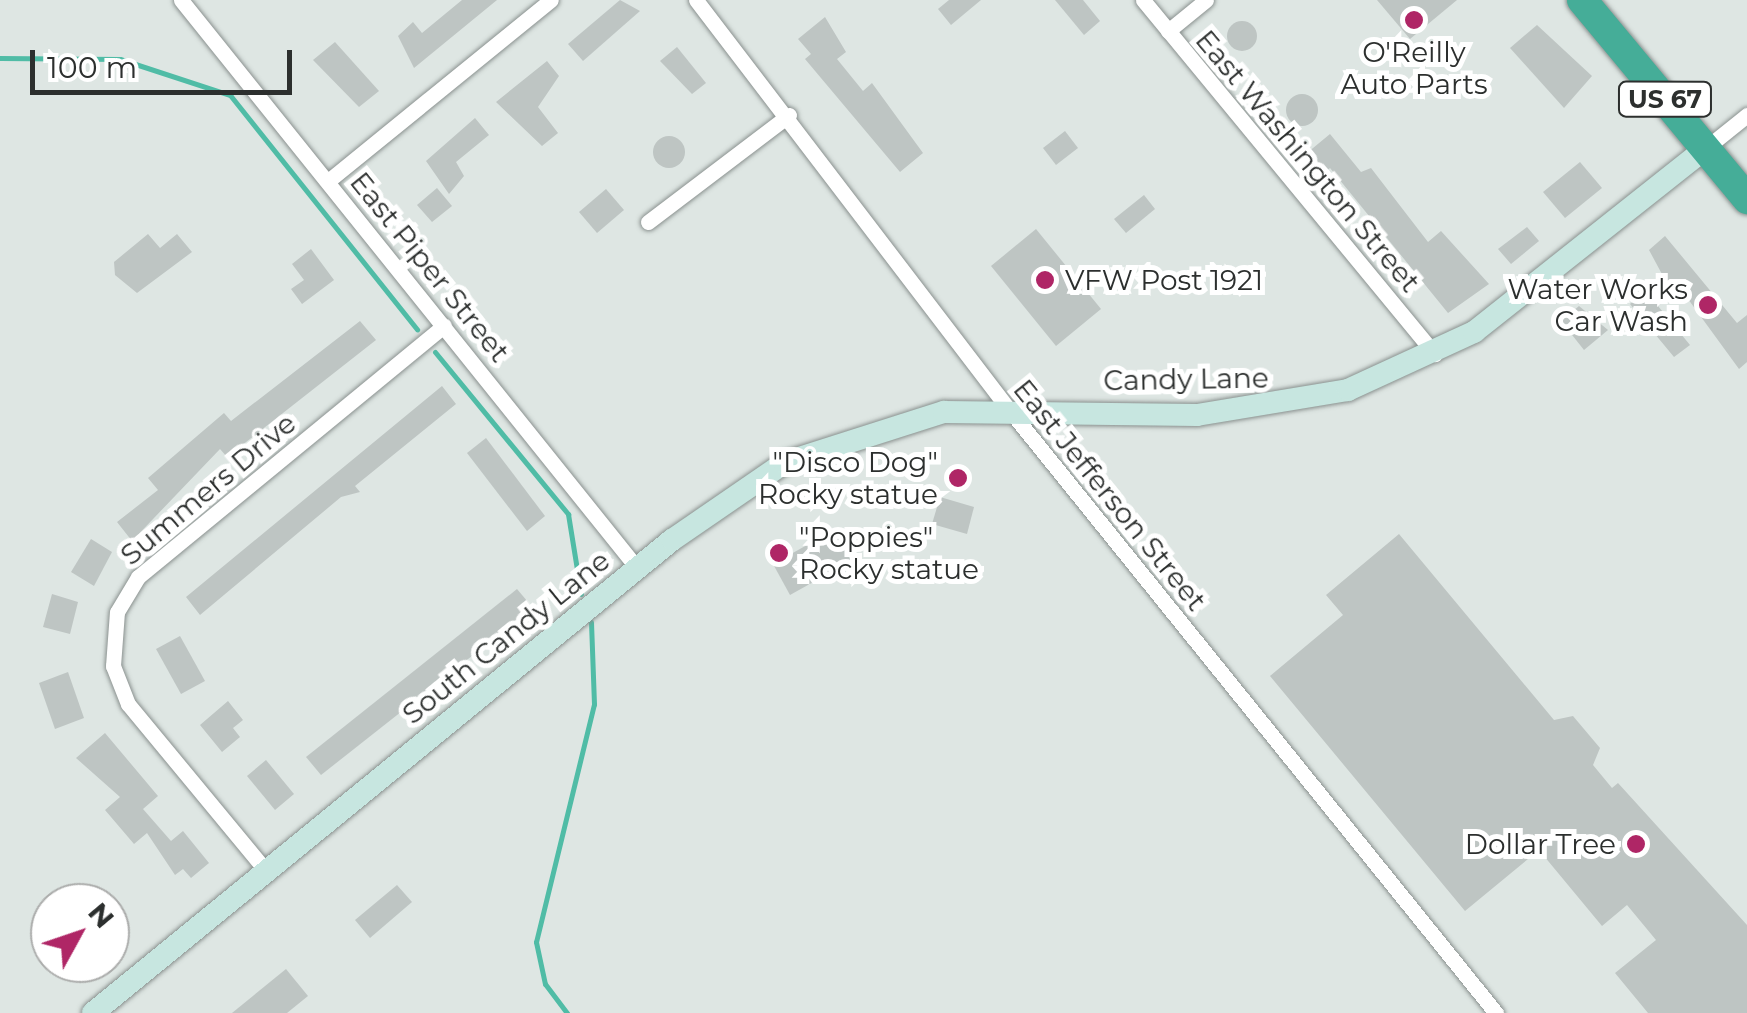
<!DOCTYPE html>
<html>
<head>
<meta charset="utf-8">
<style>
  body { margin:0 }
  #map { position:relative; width:1747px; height:1013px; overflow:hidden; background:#dee6e3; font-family:Montserrat,sans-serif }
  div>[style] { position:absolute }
  .stream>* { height:5px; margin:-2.5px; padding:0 2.5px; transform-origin:2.5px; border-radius:2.5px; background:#50bca6 }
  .building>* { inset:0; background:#bec5c3 }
  .round { border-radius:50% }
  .roads { filter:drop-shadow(0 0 2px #8a918f) drop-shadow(0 0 2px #8a918f) }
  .street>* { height:15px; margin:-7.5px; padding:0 7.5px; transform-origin:7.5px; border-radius:7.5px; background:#fff }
  .secondary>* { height:22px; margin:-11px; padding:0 11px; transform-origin:11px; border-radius:11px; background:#c7e6e0 }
  .highway>* { height:30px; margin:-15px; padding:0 15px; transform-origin:15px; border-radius:15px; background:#45ad98 }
  .dots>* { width:28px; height:28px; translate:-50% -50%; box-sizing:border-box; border:5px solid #fff; border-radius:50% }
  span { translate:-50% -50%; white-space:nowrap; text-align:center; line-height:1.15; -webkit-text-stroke:10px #fff; paint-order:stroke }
  .shield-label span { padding:2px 8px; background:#fff; border:2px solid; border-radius:8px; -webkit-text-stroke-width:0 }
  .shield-label { font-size:25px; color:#2c2f2e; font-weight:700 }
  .poi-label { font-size:28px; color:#2c2f2e }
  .left { translate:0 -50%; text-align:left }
  .right { translate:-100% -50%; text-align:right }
  .street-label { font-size:28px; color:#2c2f2e }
  .north { position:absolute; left:30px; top:883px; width:100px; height:100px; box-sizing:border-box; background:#fff; border:2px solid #abacab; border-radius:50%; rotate:50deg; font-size:28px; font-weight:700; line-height:40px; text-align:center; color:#2c2f2e }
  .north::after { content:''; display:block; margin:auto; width:35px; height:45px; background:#af2666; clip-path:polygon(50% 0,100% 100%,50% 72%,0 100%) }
  .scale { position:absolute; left:30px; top:50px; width:262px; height:45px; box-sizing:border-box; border:5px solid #2c2f2e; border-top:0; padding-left:12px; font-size:30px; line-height:35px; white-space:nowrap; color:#2c2f2e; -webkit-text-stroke:8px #fff; paint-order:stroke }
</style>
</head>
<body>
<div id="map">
  <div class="stream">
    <i style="left:0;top:58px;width:120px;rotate:0.5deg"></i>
    <i style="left:120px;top:59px;width:116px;rotate:18.1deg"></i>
    <i style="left:230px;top:95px;width:300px;rotate:51.4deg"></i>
    <i style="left:435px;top:352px;width:210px;rotate:50.6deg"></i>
    <i style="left:568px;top:514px;width:81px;rotate:80.8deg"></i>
    <i style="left:567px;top:1013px;width:36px;rotate:-127deg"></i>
    <i style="left:545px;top:984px;width:43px;rotate:-102.1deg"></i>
    <i style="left:536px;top:942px;width:245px;rotate:-76.3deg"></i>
    <i style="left:594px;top:704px;width:82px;rotate:-92.1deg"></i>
  </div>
  <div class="building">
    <i style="clip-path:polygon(462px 0,497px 0,414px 68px,398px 36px,413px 22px,422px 33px)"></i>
    <i style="clip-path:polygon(620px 0,640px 11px,583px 61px,568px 44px)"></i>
    <i style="clip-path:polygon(949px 0,981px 0,951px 25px,938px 9px)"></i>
    <i style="clip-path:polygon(1055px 0,1083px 0,1100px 21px,1084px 35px)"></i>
    <i style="clip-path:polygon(1377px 0,1457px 0,1410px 39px)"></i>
    <i style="clip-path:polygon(825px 17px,846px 52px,837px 59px,863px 91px,872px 83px,923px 153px,900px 172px,805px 59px,811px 54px,798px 39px)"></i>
    <i class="round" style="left:1227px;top:21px;width:30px;height:30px"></i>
    <i style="clip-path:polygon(1537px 25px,1592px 76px,1564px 108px,1510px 48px)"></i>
    <i style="clip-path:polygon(335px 42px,379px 91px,359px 107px,313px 60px)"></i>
    <i style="clip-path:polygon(677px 47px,706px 83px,692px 94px,660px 61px)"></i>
    <i style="clip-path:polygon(547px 61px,559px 76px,538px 107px,558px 133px,542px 146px,496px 102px)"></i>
    <i class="round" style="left:1286px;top:94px;width:32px;height:32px"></i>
    <i style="clip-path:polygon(475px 118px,489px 135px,456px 162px,464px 176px,449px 194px,426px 161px)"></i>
    <i style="clip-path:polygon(1065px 131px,1078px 148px,1056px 165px,1043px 148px)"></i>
    <i style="clip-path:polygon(1330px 134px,1361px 172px,1371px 168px,1428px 242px,1441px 231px,1489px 284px,1448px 313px,1330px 168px,1324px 173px,1307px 153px)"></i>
    <i class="round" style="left:653px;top:136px;width:32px;height:32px"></i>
    <i style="clip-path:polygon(1580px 162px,1602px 188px,1565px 218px,1543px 192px)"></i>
    <i style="clip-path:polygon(437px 188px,452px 206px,432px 222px,417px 205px)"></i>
    <i style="clip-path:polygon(606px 189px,624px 210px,597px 233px,579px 212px)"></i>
    <i style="clip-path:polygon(1144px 195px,1155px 209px,1126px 233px,1114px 219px)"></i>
    <i style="clip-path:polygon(1527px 227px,1539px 241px,1511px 264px,1498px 249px)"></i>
    <i style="clip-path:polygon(1036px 229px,1101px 309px,1056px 346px,991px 266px)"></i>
    <i style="clip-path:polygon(148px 234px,160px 248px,177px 234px,192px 252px,137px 293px,115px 275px,114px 262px)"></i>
    <i style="clip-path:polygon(1665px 236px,1737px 323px,1747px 315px,1747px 362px,1739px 369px,1680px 288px,1658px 306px,1690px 345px,1674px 357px,1630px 304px,1663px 276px,1649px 250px)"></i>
    <i style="clip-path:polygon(311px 249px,334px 280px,302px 304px,291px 289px,304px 280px,292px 264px)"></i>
    <i style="clip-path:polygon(1579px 306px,1608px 330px,1584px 350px,1561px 321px)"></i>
    <i style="clip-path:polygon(360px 321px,376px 340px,227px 457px,220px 449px,132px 541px,117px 522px,158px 490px,148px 478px,224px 413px,231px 421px)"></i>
    <i style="clip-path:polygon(442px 386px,456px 404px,355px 486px,360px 492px,341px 497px,200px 615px,186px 597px)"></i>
    <i style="clip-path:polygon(486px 438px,545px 516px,527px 531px,467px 453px)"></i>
    <i style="clip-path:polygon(940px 497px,974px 507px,967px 534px,932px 524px)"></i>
    <i style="clip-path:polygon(834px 530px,851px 561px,790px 595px,773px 564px)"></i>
    <i style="clip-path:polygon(1399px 534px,1554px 720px,1573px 716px,1600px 748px,1593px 765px,1612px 788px,1618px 783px,1747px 925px,1747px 1013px,1648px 1013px,1615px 973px,1656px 940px,1627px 905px,1602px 926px,1539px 850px,1465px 911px,1270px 676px,1343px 615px,1326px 595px)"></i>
    <i style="clip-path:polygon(91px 539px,112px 552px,94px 586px,71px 572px)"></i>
    <i style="clip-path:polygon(517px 589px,533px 608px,321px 775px,306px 757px)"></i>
    <i style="clip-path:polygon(52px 594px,78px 602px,70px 634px,43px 627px)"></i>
    <i style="clip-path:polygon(180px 636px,205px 681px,181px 694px,156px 649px)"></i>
    <i style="clip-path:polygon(68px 672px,84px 718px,55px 729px,39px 683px)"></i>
    <i style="clip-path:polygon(228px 701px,243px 720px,233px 728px,240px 737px,222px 752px,200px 725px)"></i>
    <i style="clip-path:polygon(105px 733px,158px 796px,143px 809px,171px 841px,183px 831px,209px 863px,191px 878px,183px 869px,175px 875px,147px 833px,134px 844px,105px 810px,120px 797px,76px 758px)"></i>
    <i style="clip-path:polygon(266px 760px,294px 794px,275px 810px,247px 776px)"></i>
    <i style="clip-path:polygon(397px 885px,412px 902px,370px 938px,355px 920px)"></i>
    <i style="clip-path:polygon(286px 969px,308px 996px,287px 1013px,232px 1013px)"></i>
  </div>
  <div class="roads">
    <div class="street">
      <i style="left:181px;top:0;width:728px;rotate:51.24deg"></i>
      <i style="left:696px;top:0;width:512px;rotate:52.62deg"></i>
      <i style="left:1007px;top:407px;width:779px;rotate:51.1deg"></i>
      <i style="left:1143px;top:0;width:459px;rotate:50.5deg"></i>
      <i style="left:1168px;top:31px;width:49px;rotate:-39.2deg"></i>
      <i style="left:1706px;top:148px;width:53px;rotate:-38.8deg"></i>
      <i style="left:328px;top:181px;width:287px;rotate:-39.1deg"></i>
      <i style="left:648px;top:222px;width:177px;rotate:-37.2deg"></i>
      <i style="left:267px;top:872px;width:218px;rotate:-129.6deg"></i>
      <i style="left:128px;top:704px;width:41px;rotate:-111.5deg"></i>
      <i style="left:113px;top:666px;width:54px;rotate:-85.8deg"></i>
      <i style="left:117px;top:612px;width:41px;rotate:-59deg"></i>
      <i style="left:138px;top:577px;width:396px;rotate:-39.4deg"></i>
    </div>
    <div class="secondary">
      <i style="left:93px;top:1013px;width:748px;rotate:-39.25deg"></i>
      <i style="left:672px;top:540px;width:136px;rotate:-34.5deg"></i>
      <i style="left:784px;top:463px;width:168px;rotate:-17.7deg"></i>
      <i style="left:944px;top:412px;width:253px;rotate:0.7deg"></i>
      <i style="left:1197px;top:415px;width:153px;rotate:-9.4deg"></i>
      <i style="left:1348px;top:390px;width:139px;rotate:-24.7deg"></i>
      <i style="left:1474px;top:332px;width:296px;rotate:-38.4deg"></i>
    </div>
    <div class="highway">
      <i style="left:1582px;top:0;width:259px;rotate:50.3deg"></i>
    </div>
  </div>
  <div class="dots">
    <i style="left:1414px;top:20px;background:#af2666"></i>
    <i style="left:1045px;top:280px;background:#af2666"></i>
    <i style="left:1708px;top:305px;background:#af2666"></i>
    <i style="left:958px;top:478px;background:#af2666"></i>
    <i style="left:779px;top:553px;background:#af2666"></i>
    <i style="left:1636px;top:844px;background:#af2666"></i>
  </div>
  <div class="shield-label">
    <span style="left:1665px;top:99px">US 67</span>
  </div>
  <div class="poi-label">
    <span style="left:1414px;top:68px">O'Reilly<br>Auto Parts</span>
    <span class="left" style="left:1065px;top:280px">VFW Post 1921</span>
    <span class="right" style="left:1688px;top:305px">Water Works<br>Car Wash</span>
    <span class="right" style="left:938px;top:478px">"Disco Dog"<br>Rocky statue</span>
    <span class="left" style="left:799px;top:553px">"Poppies"<br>Rocky statue</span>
    <span class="right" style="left:1616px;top:844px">Dollar Tree</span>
  </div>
  <div class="street-label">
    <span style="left:1308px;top:161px;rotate:50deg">East Washington Street</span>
    <span style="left:430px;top:267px;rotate:51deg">East Piper Street</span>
    <span style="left:1186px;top:379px;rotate:-1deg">Candy Lane</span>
    <span style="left:208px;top:489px;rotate:-40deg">Summers Drive</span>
    <span style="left:1110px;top:495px;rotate:51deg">East Jefferson Street</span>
    <span style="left:506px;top:637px;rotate:-39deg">South Candy Lane</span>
  </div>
  <div class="north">N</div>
  <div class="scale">100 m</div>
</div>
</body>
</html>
